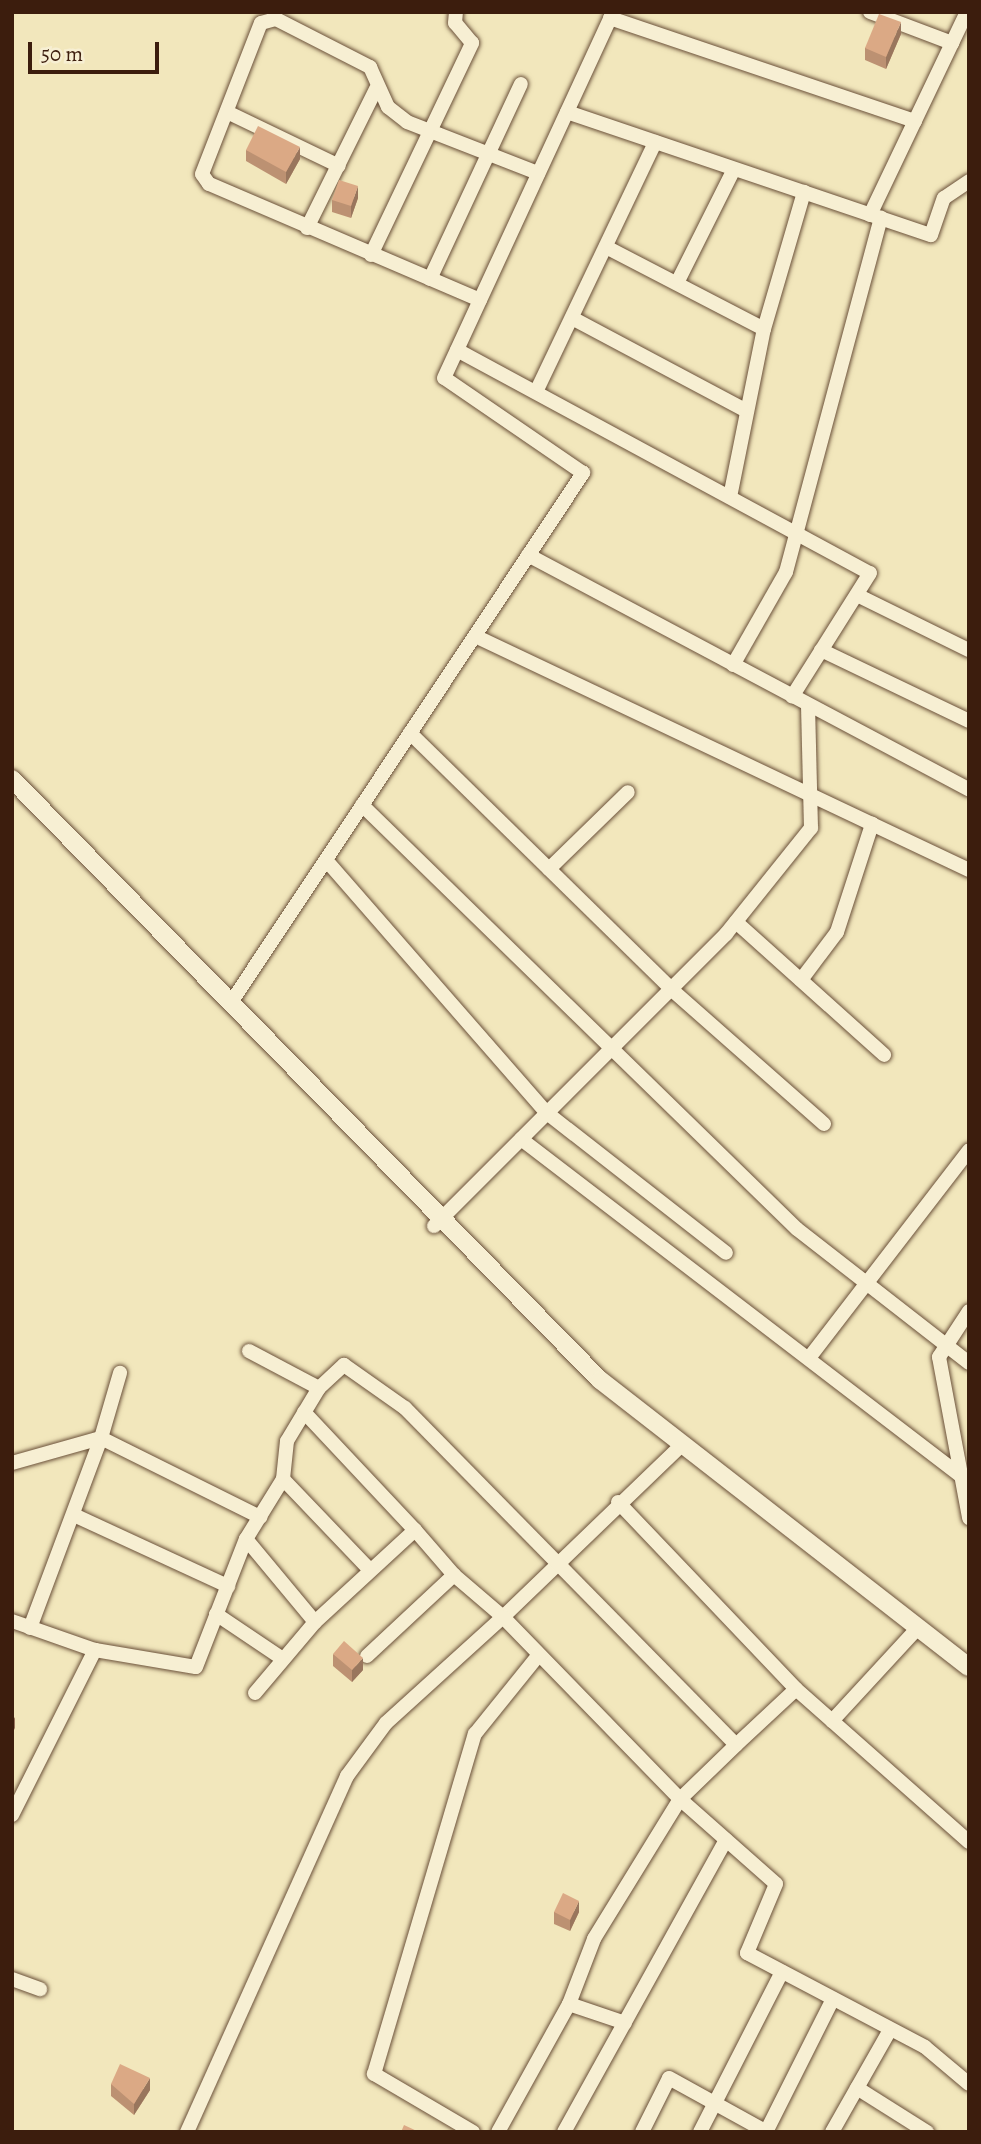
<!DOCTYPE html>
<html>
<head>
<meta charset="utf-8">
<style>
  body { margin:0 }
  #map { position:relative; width:981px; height:2144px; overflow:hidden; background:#f2e7bc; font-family:Alegreya,serif }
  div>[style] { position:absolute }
  .roads { filter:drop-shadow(0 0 2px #6a5039) drop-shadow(0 0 2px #6a5039) }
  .minor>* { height:14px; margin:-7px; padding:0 7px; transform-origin:7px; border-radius:7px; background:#f7efd3 }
  .tertiary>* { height:18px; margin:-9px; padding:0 9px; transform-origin:9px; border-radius:9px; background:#f7efd3 }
  .wall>* { inset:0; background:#bc9172 }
  .shaded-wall>* { inset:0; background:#99765d }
  .building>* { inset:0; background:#dba985 }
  span { translate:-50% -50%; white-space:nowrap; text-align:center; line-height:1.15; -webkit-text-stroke:6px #f7efd3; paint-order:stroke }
  .frame { position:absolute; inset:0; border:14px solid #3c1d0d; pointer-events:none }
  .scale { position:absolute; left:28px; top:42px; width:131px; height:32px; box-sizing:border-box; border:4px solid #3c1d0d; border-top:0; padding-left:9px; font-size:21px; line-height:24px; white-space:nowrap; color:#3c1d0d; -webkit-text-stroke:5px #f7efd3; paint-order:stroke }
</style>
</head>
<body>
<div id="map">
  <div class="roads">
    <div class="minor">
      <i style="left:870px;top:12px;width:88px;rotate:20.7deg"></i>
      <i style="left:610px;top:18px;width:322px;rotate:18.7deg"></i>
      <i style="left:227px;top:112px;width:124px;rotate:25.7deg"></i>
      <i style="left:567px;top:112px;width:384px;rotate:18.7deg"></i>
      <i style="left:931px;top:235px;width:39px;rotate:-71deg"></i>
      <i style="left:944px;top:198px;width:30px;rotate:-34deg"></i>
      <i style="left:870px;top:215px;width:225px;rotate:-64.5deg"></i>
      <i style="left:307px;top:228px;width:155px;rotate:-63.6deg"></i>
      <i style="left:606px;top:247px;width:178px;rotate:27.4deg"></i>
      <i style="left:371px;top:255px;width:235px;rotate:-64.5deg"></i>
      <i style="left:472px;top:43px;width:26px;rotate:-130deg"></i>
      <i style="left:455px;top:23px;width:11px;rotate:-85deg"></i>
      <i style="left:430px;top:279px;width:215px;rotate:-65deg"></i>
      <i style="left:677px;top:283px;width:127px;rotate:-63.4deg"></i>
      <i style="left:480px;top:300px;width:295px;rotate:-156.8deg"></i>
      <i style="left:209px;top:184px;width:12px;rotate:-125deg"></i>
      <i style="left:202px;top:174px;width:162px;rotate:-68.7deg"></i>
      <i style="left:261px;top:23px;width:16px;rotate:-15deg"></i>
      <i style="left:276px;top:19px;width:106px;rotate:27.1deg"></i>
      <i style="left:370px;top:67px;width:44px;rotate:65.8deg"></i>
      <i style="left:388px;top:107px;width:24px;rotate:38deg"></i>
      <i style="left:407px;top:122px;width:141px;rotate:21.3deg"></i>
      <i style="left:572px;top:318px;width:198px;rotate:28deg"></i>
      <i style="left:457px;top:350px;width:469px;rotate:28.4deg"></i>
      <i style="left:870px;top:573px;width:146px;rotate:122.2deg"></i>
      <i style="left:536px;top:392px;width:277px;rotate:-64.5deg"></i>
      <i style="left:730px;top:497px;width:171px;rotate:-78.6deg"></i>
      <i style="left:764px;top:329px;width:143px;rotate:-73.7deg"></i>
      <i style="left:528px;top:555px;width:499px;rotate:28deg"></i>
      <i style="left:857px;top:595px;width:125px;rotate:26.2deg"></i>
      <i style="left:475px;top:636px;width:547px;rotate:25.35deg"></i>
      <i style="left:821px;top:650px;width:164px;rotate:25.6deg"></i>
      <i style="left:733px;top:665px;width:107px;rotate:-60.3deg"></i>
      <i style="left:786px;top:572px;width:367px;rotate:-75deg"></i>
      <i style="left:410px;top:733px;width:366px;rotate:44.4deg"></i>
      <i style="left:671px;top:989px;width:204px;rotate:41.4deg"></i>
      <i style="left:362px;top:805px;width:607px;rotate:44.27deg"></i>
      <i style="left:797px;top:1229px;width:218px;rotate:37.9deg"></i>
      <i style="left:326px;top:860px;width:336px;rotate:48.9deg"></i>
      <i style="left:547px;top:1113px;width:227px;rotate:38deg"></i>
      <i style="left:549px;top:869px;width:110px;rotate:-44.3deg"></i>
      <i style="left:736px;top:922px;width:199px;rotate:41.9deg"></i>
      <i style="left:801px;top:980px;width:60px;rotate:-53.1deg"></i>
      <i style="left:837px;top:932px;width:114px;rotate:-72deg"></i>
      <i style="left:230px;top:1004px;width:638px;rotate:-56.38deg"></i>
      <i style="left:583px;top:473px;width:168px;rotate:-145.6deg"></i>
      <i style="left:444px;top:378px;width:403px;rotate:-65.2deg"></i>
      <i style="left:521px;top:1139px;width:564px;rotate:37.44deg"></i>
      <i style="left:434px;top:1226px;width:413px;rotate:-45deg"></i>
      <i style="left:726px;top:934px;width:136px;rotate:-51.3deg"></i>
      <i style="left:811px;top:828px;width:122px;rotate:-91.4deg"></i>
      <i style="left:969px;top:1311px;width:55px;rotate:123.1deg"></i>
      <i style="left:939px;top:1357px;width:164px;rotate:79.4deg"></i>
      <i style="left:249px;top:1351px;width:79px;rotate:27.9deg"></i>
      <i style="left:809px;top:1358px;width:262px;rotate:-52.4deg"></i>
      <i style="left:304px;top:1412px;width:162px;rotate:46.8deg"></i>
      <i style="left:12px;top:1463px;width:92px;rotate:-15.7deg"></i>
      <i style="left:101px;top:1438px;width:68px;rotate:-73.7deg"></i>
      <i style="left:283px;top:1479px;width:126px;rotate:46.3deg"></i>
      <i style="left:618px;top:1502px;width:258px;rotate:46.4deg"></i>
      <i style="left:796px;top:1689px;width:231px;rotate:41.5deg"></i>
      <i style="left:74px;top:1515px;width:170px;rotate:24.8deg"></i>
      <i style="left:216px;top:1614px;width:77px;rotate:33.9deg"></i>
      <i style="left:12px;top:1621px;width:88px;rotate:19.3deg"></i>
      <i style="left:95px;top:1650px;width:102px;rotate:9.6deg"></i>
      <i style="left:196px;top:1667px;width:137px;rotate:-68.7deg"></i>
      <i style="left:315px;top:1622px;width:136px;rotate:-42.6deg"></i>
      <i style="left:415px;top:1530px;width:60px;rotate:49.1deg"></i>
      <i style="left:30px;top:1628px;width:203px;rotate:-69.5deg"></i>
      <i style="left:101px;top:1438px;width:178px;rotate:26.4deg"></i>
      <i style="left:367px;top:1656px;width:119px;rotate:-43deg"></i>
      <i style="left:454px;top:1575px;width:65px;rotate:40.6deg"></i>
      <i style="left:503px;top:1617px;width:248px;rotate:-43.9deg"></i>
      <i style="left:255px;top:1693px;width:93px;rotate:-49.8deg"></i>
      <i style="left:315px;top:1622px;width:108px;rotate:-129.7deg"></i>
      <i style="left:246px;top:1539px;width:70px;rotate:-58.3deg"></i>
      <i style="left:283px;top:1479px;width:38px;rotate:-84deg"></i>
      <i style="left:287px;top:1441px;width:62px;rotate:-58.9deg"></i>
      <i style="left:319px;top:1388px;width:34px;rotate:-43deg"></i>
      <i style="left:344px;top:1365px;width:75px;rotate:35.2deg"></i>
      <i style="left:405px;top:1408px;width:472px;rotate:45.5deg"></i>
      <i style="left:736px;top:1745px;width:78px;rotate:136deg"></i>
      <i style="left:680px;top:1799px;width:164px;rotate:121.6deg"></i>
      <i style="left:594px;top:1939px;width:70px;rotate:111deg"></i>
      <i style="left:569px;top:2004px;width:146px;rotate:119deg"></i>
      <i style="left:832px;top:1721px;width:122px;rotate:-47.3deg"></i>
      <i style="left:736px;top:1745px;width:82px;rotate:-43deg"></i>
      <i style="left:12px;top:1815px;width:185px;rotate:-63.3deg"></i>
      <i style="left:12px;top:1979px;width:30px;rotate:20deg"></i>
      <i style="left:569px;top:2004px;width:59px;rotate:18.7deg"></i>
      <i style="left:857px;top:2088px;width:83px;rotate:32.2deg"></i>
      <i style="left:187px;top:2132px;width:390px;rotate:-65.8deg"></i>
      <i style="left:347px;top:1776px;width:66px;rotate:-53.7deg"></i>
      <i style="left:386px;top:1723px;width:158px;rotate:-42.2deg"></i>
      <i style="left:503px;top:1617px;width:254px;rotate:45.8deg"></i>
      <i style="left:680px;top:1799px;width:128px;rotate:41.5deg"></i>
      <i style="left:776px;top:1884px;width:75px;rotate:112.8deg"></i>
      <i style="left:747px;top:1953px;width:201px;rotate:27.8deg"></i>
      <i style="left:925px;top:2047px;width:57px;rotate:40.1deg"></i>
      <i style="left:473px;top:2132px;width:115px;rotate:-149.6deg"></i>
      <i style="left:374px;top:2074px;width:355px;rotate:-73.5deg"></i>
      <i style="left:475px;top:1734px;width:100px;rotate:-51.1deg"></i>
      <i style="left:564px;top:2132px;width:334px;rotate:-61deg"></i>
      <i style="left:642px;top:2132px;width:60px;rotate:-63.4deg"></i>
      <i style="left:669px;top:2078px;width:112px;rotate:28.9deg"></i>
      <i style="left:700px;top:2132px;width:180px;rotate:-62.9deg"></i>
      <i style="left:766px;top:2132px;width:149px;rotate:-63.3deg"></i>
      <i style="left:832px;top:2132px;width:117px;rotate:-60.4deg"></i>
    </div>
    <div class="tertiary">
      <i style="left:12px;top:779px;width:841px;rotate:45.63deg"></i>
      <i style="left:600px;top:1380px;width:467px;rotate:37.9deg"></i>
    </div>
  </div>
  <div class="wall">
    <i style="clip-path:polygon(901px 34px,886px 69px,865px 60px,865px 48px)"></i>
    <i style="clip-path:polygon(246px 150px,300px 159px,286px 184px,246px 161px)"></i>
    <i style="clip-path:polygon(358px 198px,351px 218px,332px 212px,332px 200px)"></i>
    <i style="clip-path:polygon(333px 1654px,363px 1670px,352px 1682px,333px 1666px)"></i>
    <i style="clip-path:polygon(554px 1912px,579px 1912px,570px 1931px,554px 1924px)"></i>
    <i style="clip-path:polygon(111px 2084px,150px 2090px,134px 2115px,111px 2096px)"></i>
  </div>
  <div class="shaded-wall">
    <i style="clip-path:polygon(901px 22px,901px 34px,886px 69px,886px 57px)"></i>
    <i style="clip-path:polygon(300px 147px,300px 159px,286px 184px,286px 172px)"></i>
    <i style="clip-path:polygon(358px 186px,358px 198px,351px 218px,351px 206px)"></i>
    <i style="clip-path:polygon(363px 1658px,363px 1670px,352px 1682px,352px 1670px)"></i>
    <i style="clip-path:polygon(15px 1717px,15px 1728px,12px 1734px,12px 1722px)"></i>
    <i style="clip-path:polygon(579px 1901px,579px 1912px,570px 1931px,570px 1920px)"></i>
    <i style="clip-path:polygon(150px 2078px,150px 2090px,134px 2115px,134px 2104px)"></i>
  </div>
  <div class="building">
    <i style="clip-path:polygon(879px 14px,901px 22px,886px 57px,865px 48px)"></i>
    <i style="clip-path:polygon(258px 126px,300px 147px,286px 172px,246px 150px)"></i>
    <i style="clip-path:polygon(339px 180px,358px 186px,351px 206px,332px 200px)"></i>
    <i style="clip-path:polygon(344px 1641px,363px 1658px,352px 1670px,333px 1654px)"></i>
    <i style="clip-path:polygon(563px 1893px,579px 1901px,570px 1920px,554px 1912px)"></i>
    <i style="clip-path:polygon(120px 2064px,150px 2078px,134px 2104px,111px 2084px)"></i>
    <i style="clip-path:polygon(404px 2125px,419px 2132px,401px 2132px)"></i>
  </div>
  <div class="frame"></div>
  <div class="scale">50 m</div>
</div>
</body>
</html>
